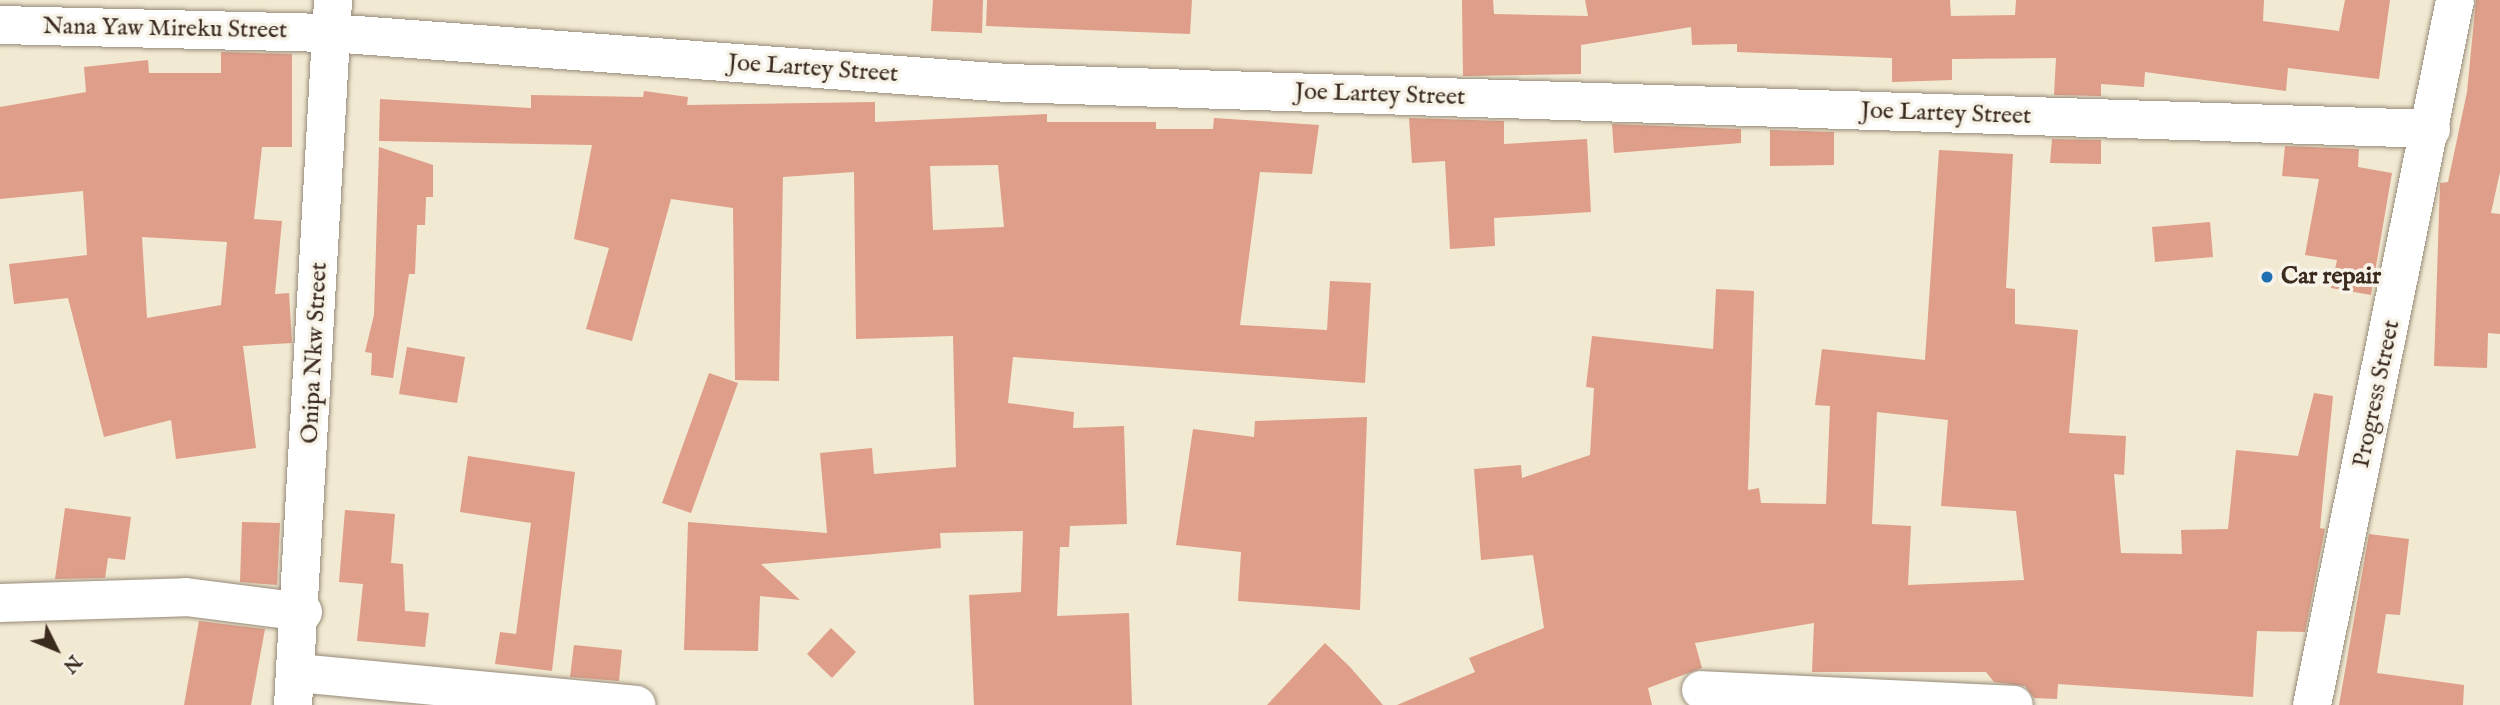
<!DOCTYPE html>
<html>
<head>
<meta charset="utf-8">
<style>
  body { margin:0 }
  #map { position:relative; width:2500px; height:705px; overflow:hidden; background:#f1e9d2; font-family:"IM FELL English",serif }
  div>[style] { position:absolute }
  .building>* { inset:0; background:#df9e89 }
  .roads { filter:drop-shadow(0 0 2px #968a78) drop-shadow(0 0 2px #968a78) }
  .minor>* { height:38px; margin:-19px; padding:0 19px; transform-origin:19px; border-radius:19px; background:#fff }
  .dots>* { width:19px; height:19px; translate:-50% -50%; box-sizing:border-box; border:4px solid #f7f3e8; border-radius:50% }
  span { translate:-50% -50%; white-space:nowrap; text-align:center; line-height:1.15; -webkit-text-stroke:7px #f7f3e8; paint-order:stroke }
  .street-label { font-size:24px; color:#3b2a1e }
  .poi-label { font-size:24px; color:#3b2a1e; font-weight:700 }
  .left { translate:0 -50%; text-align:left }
  .north { position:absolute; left:21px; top:614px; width:70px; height:70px; -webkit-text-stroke:5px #f7f3e8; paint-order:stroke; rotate:133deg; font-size:19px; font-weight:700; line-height:28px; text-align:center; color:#3b2a1e }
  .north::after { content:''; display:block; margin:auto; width:24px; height:32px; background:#3b2a1e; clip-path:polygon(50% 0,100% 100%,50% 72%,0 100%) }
</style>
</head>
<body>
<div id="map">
  <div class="building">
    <i style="clip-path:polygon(933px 0,983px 0,982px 33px,931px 31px)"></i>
    <i style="clip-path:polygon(987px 0,1192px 0,1190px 34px,986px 26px)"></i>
    <i style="clip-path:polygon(1462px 0,1493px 0,1494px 14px,1588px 16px,1585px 0,1950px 0,1951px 16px,2015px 15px,2016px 0,2264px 0,2263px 21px,2339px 31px,2345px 0,2390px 0,2379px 79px,2288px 68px,2286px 91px,2145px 72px,2144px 87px,2101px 84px,2101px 96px,2054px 95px,2056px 58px,1952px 59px,1952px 80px,1892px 82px,1892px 58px,1737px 52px,1737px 44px,1692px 45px,1691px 27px,1581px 45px,1581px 74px,1463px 76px)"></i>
    <i style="clip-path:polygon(2476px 0,2500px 0,2500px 172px,2491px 213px,2500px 214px,2500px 334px,2488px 333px,2487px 368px,2434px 366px,2440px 183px,2448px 182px,2467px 92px)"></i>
    <i style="clip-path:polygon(evenodd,221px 52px,292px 54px,292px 147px,262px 147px,254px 219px,282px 221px,275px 294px,289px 293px,292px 343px,243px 346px,256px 448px,176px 459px,171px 420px,104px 437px,68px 298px,14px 304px,9px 264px,87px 255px,83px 191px,0 199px,0 107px,86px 92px,84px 67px,148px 60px,149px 73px,221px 73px,221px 52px,142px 237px,227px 242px,221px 305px,147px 318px,142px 237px)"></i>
    <i style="clip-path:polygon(evenodd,644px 91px,688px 97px,687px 105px,875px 102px,875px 122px,1047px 114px,1047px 122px,1156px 122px,1156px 129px,1213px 129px,1214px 118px,1319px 125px,1312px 174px,1260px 172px,1240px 325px,1327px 330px,1330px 281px,1371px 283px,1365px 383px,1013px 357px,1008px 403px,1074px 412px,1073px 428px,1124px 426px,1127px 524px,1070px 526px,1069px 547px,1060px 547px,1057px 616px,1129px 613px,1132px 705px,974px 705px,969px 595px,1021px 592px,1023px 531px,940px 533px,941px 548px,761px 564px,800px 600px,760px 596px,758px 651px,684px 650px,688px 522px,827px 533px,820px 453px,872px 448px,874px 474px,956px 467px,953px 336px,856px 339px,854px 172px,783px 177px,779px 381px,735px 380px,733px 208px,671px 199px,632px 341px,586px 329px,609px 248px,574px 239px,592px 145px,379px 141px,380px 99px,531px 108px,531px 95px,643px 97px,644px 91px,998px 165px,1004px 227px,933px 230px,930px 166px,998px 165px)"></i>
    <i style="clip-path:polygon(1409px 118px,1504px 121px,1504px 144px,1587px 139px,1591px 212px,1494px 218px,1495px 246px,1450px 249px,1445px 161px,1412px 163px)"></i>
    <i style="clip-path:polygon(1612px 124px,1741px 129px,1741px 143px,1614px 153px)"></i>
    <i style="clip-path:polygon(1770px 130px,1834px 132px,1834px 165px,1770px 166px)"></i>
    <i style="clip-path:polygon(2052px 139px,2101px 140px,2101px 164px,2050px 163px)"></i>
    <i style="clip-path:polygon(2285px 146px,2359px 149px,2358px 167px,2392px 173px,2371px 295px,2331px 288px,2337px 260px,2305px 255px,2319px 179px,2282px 176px)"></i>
    <i style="clip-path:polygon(379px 147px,433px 165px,433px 197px,426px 197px,425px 225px,417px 225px,415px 274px,409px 274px,393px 378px,371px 375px,372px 353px,365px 352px,374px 315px)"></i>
    <i style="clip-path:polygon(evenodd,1939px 150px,2013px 154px,2006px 288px,2015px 289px,2015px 324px,2078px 330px,2069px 433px,2126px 436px,2124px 475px,2114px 474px,2121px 553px,2182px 554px,2181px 530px,2228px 529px,2236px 450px,2298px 456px,2314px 393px,2333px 396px,2320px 528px,2325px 529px,2305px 632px,2257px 631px,2253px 697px,2058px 684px,2057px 699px,2034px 698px,2025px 686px,1994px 682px,1986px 672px,1812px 672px,1814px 623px,1695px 643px,1702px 668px,1648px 688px,1652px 705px,1397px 705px,1475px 672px,1469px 658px,1544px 628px,1533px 555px,1481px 560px,1474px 469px,1521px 465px,1522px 478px,1590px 455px,1594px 388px,1586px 387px,1592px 336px,1713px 349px,1716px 289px,1754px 291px,1748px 490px,1759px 488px,1761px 503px,1826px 504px,1830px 406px,1815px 405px,1822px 349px,1925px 360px,1939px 150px,1877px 412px,1948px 420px,1941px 506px,2016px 511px,2024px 580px,1908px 585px,1911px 526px,1872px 524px,1877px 412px)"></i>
    <i style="clip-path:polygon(2210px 222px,2213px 257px,2155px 262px,2152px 227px)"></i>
    <i style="clip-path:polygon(407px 347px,465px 357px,457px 403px,399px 394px)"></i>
    <i style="clip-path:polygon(709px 373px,738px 383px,691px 513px,662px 503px)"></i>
    <i style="clip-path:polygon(1367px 417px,1360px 610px,1238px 601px,1241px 552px,1176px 545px,1193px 429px,1254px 437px,1255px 421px)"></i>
    <i style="clip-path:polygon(468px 456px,575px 472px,552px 671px,495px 664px,500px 632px,516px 634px,531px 523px,460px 512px)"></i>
    <i style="clip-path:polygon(65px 508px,131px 517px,125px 560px,108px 558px,105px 578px,55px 579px)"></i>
    <i style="clip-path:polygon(345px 510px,395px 514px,391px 563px,403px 564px,405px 611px,429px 613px,425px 647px,357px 641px,363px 584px,339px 582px)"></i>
    <i style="clip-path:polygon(242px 522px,280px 523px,277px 585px,240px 582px)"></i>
    <i style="clip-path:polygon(2369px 534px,2409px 539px,2400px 615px,2386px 614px,2377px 673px,2464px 685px,2463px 705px,2339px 705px)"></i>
    <i style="clip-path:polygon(199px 621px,265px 629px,251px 705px,184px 705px)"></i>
    <i style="clip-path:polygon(831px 628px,856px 652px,832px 678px,807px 654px)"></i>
    <i style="clip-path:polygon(1325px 643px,1350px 667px,1383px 705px,1267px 705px)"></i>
    <i style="clip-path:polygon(574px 645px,622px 650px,619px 681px,570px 677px)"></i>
  </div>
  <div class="roads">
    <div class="minor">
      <i style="left:0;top:25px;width:330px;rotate:1.4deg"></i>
      <i style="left:330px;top:33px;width:680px;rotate:4.22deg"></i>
      <i style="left:1008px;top:83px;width:1424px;rotate:1.85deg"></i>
      <i style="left:0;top:603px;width:186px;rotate:-1.8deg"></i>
      <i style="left:186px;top:597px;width:118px;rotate:7.3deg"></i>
      <i style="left:298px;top:673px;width:340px;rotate:5.4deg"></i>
      <i style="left:1701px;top:690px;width:313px;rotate:2.7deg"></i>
      <i style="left:293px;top:705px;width:706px;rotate:-86.75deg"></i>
      <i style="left:2312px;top:705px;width:719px;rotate:-78.53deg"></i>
    </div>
  </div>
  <div class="dots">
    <i style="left:2267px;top:277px;background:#1f6fb2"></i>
  </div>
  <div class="street-label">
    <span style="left:165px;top:29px;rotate:1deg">Nana Yaw Mireku Street</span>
    <span style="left:813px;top:69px;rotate:4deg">Joe Lartey Street</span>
    <span style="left:1380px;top:95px;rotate:2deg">Joe Lartey Street</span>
    <span style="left:1946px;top:114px;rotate:2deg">Joe Lartey Street</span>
    <span style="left:315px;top:353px;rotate:-87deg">Onipa Nkw Street</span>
    <span style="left:2377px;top:394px;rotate:-78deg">Progress Street</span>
  </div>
  <div class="poi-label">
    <span class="left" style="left:2281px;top:277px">Car repair</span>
  </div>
  <div class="north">N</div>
</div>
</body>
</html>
